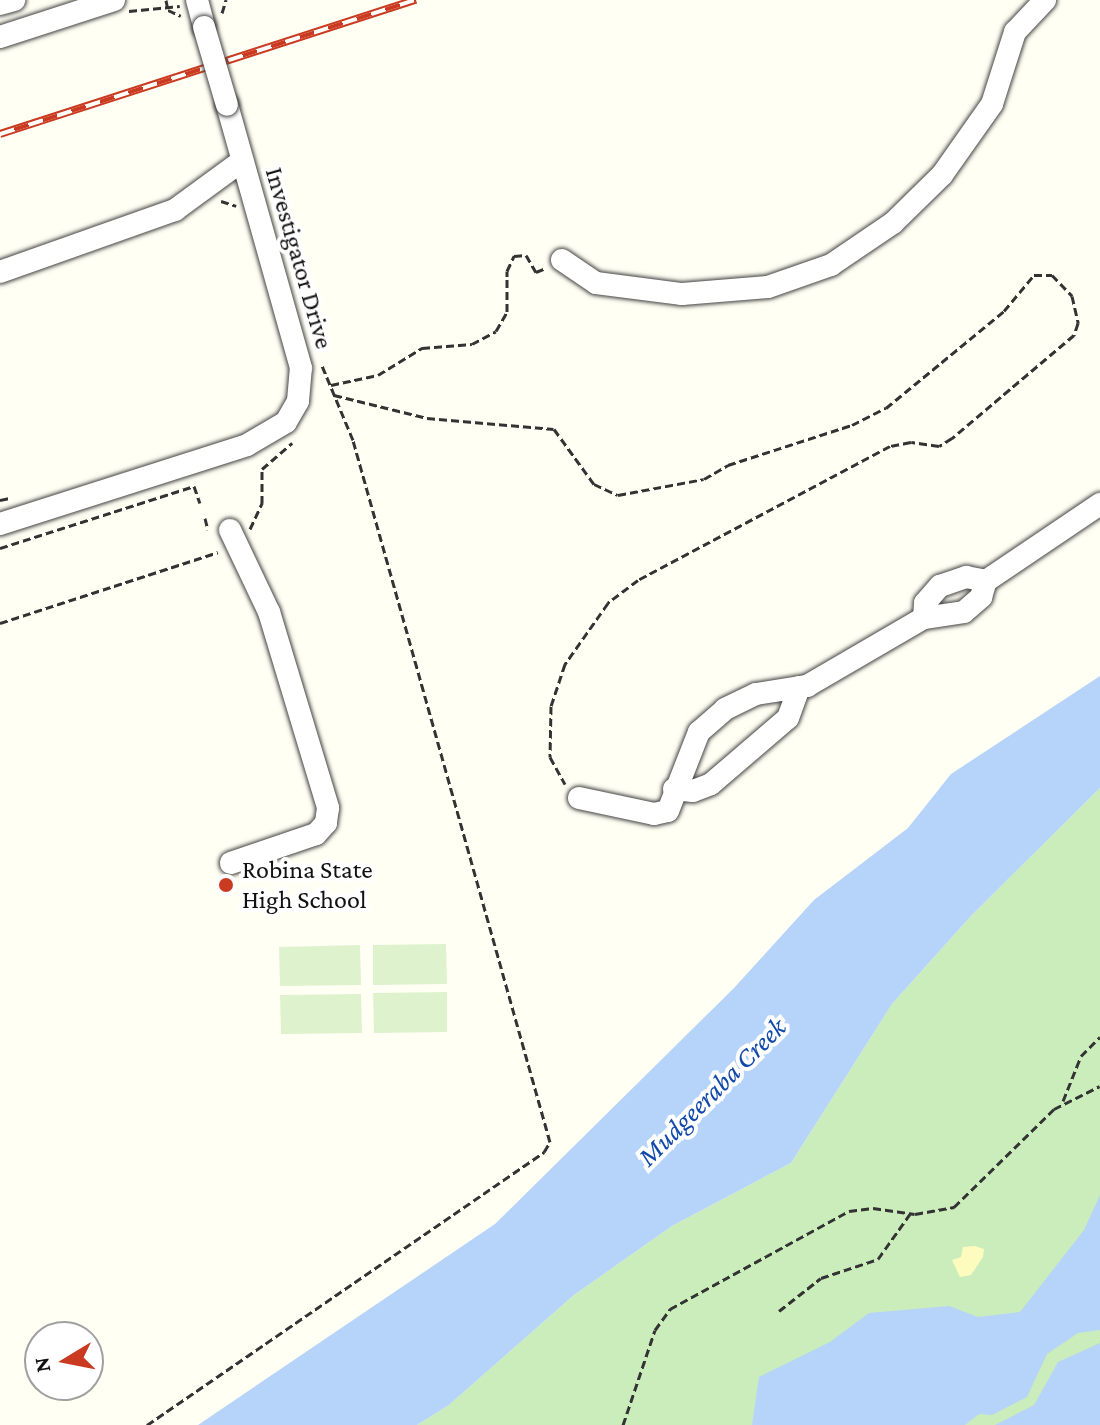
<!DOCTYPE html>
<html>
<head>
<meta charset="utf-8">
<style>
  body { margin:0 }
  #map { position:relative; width:1100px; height:1425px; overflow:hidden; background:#fffff4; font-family:"Crimson Pro",serif }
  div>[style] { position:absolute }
  .green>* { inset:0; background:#cbedbb }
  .sand>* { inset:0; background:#fdfcbe }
  .pitch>* { inset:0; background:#def3cd }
  .water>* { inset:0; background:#b6d3f9 }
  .path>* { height:3px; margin-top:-1.5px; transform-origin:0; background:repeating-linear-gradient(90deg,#333 0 8px,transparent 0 12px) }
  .roads { filter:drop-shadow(0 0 2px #444) drop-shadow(0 0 2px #444) }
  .minor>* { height:22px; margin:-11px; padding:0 11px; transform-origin:11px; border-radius:11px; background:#fff }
  .rail>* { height:8px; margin-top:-4px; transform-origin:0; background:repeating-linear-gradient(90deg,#fff 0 15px,#ca3a20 0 30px); box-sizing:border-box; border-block:2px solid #ca3a20 }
  .bridges { filter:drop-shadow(0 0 2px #444) drop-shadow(0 0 2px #444) }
  .minor-bridge>* { height:22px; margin:-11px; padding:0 11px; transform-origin:11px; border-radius:11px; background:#fff }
  .dots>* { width:22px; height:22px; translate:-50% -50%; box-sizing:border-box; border:4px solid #fff; border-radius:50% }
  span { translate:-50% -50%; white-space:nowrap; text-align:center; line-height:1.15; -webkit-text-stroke:8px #fff; paint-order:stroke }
  .street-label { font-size:26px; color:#111 }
  .poi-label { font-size:26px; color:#111 }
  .left { translate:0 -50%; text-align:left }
  .water-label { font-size:28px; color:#1149ab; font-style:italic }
  .north { position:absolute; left:24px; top:1321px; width:80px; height:80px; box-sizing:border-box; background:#fff; border:2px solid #a0a0a0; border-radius:50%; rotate:260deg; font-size:22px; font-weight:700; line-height:32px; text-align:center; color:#111 }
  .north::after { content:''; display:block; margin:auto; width:28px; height:36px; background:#ca3a20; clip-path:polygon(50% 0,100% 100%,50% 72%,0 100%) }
</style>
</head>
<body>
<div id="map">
  <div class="green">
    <i style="clip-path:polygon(1100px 788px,1100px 1425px,417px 1425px,449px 1405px,574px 1295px,672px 1226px,791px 1163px,892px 1004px,970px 917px)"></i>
  </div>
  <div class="sand">
    <i style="clip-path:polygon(975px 1246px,984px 1249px,983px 1257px,971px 1275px,960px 1277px,952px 1260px,961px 1257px,963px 1247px)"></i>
  </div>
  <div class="pitch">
    <i style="clip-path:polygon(446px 944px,447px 984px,373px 985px,373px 945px)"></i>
    <i style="clip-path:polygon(360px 945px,361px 985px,280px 986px,279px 947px)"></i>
    <i style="clip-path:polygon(447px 992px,447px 1032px,374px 1033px,373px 993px)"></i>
    <i style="clip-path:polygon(361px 994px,362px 1033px,281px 1034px,280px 995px)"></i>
  </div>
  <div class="water">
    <i style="clip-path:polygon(1100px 676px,1100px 788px,970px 917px,892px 1004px,791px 1163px,672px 1226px,574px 1295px,449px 1405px,417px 1425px,198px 1425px,495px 1224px,734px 988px,814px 900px,908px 828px,951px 774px)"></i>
    <i style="clip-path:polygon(1100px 1195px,1100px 1330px,1078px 1333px,1047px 1354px,1027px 1397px,992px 1415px,979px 1414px,965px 1425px,752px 1425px,759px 1377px,830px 1342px,869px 1313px,949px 1306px,978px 1317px,1020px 1312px,1084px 1230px)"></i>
    <i style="clip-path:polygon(1100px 1343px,1100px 1425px,995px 1425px,1034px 1405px,1058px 1362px)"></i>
  </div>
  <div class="path">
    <i style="left:166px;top:0;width:10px;rotate:79deg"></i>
    <i style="left:168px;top:10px;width:14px;rotate:25deg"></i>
    <i style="left:129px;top:11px;width:51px;rotate:-5.6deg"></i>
    <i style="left:222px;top:13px;width:14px;rotate:-73deg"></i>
    <i style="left:221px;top:201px;width:16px;rotate:18deg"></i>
    <i style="left:331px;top:385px;width:48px;rotate:-12deg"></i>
    <i style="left:378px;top:375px;width:52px;rotate:-31.5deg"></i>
    <i style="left:422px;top:348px;width:50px;rotate:-4.6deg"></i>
    <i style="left:472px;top:344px;width:27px;rotate:-28deg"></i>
    <i style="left:496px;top:331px;width:22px;rotate:-60deg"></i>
    <i style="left:507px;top:312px;width:41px;rotate:-90deg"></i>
    <i style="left:507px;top:271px;width:17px;rotate:-65deg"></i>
    <i style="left:514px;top:256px;width:12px;rotate:-5deg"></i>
    <i style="left:526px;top:255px;width:20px;rotate:60deg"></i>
    <i style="left:536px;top:272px;width:11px;rotate:-22deg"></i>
    <i style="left:334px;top:395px;width:96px;rotate:13.9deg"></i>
    <i style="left:427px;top:418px;width:127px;rotate:5deg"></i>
    <i style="left:554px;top:429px;width:68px;rotate:54deg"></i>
    <i style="left:594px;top:484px;width:26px;rotate:25deg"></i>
    <i style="left:618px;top:495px;width:87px;rotate:-10.5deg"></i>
    <i style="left:704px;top:479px;width:28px;rotate:-30deg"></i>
    <i style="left:728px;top:465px;width:130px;rotate:-17.9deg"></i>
    <i style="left:852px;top:425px;width:38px;rotate:-27deg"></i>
    <i style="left:886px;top:408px;width:153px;rotate:-39.4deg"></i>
    <i style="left:1004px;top:311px;width:47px;rotate:-50.2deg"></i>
    <i style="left:1034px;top:275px;width:18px"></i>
    <i style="left:1052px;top:275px;width:29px;rotate:46deg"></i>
    <i style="left:1072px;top:296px;width:28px;rotate:77deg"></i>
    <i style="left:1078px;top:323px;width:13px;rotate:108deg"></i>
    <i style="left:1074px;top:335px;width:160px;rotate:139.8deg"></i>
    <i style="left:952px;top:438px;width:15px;rotate:148deg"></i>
    <i style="left:939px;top:446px;width:28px;rotate:-172deg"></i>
    <i style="left:911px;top:442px;width:21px;rotate:169deg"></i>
    <i style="left:890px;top:446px;width:285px;rotate:152deg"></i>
    <i style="left:638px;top:580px;width:38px;rotate:143deg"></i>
    <i style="left:608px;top:603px;width:75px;rotate:125.2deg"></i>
    <i style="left:565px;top:664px;width:44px;rotate:108.4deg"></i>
    <i style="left:551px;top:706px;width:51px;rotate:91.1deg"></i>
    <i style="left:550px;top:757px;width:31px;rotate:61deg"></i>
    <i style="left:0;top:500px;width:10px;rotate:-11deg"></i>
    <i style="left:205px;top:518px;width:12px;rotate:76deg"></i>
    <i style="left:250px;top:529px;width:29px;rotate:-65deg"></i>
    <i style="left:262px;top:503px;width:34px;rotate:-90deg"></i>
    <i style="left:262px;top:469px;width:40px;rotate:-41deg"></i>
    <i style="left:0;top:548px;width:204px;rotate:-17.7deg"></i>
    <i style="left:194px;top:486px;width:18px;rotate:71deg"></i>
    <i style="left:0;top:623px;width:229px;rotate:-18deg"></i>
    <i style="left:1063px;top:1101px;width:48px;rotate:-68.2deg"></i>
    <i style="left:1081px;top:1056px;width:27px;rotate:-45deg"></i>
    <i style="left:779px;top:1311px;width:53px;rotate:-38.2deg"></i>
    <i style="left:821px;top:1278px;width:60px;rotate:-18.4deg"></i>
    <i style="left:878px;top:1259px;width:55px;rotate:-54.6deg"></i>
    <i style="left:147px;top:1425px;width:482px;rotate:-34.5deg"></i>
    <i style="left:544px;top:1152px;width:12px;rotate:-59deg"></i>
    <i style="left:550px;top:1142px;width:729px;rotate:-105.68deg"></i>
    <i style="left:353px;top:440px;width:83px;rotate:-112.6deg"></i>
    <i style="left:623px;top:1425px;width:100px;rotate:-71.4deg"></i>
    <i style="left:655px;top:1330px;width:26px;rotate:-54deg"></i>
    <i style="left:670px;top:1309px;width:204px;rotate:-28.7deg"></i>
    <i style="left:849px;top:1211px;width:24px;rotate:-7deg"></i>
    <i style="left:873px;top:1208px;width:42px;rotate:8.1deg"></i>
    <i style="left:915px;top:1214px;width:40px;rotate:-10deg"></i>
    <i style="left:954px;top:1207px;width:140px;rotate:-44.4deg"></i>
    <i style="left:1054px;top:1109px;width:51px;rotate:-26.6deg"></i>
  </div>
  <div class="roads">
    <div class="minor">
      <i style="left:197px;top:0;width:28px;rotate:75deg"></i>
      <i style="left:0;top:4px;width:15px;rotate:-16deg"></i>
      <i style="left:0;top:37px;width:120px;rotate:-18deg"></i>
      <i style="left:562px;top:260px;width:41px;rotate:34.1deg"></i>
      <i style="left:596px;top:283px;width:87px;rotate:7.3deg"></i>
      <i style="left:682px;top:294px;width:86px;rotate:-4.7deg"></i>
      <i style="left:768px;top:287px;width:67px;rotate:-19.2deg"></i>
      <i style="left:831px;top:265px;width:75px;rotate:-34.1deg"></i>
      <i style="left:893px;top:223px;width:69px;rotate:-44.4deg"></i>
      <i style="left:942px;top:175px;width:87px;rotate:-54.8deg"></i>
      <i style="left:992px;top:104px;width:76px;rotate:-72.3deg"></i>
      <i style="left:1015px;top:32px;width:44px;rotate:-46.8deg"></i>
      <i style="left:0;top:272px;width:186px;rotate:-19.5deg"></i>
      <i style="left:175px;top:210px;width:83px;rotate:-36.2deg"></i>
      <i style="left:0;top:524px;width:259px;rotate:-17.7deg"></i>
      <i style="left:247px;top:445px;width:45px;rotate:-30.5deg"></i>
      <i style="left:286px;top:422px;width:24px;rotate:-60deg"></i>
      <i style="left:298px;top:401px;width:33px;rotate:-85deg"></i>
      <i style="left:301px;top:368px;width:273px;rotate:-105.7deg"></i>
      <i style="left:230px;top:530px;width:91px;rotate:64.6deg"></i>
      <i style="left:269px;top:612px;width:205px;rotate:73.2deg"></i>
      <i style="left:328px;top:808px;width:15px;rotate:98deg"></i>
      <i style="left:326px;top:823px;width:15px;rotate:132deg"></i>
      <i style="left:316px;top:834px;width:90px;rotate:161.2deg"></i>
      <i style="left:924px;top:618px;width:15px;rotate:-86deg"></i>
      <i style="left:925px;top:603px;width:23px;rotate:-49deg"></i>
      <i style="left:940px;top:586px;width:28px;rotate:-19deg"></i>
      <i style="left:966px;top:577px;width:20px;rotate:11deg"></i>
      <i style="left:674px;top:789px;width:19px;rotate:6deg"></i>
      <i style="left:693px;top:791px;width:19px;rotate:-21deg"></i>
      <i style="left:711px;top:784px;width:101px;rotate:-40.6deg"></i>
      <i style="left:788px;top:718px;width:33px;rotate:-70deg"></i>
      <i style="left:579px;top:798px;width:77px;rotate:12deg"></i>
      <i style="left:654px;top:814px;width:14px;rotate:-12deg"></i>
      <i style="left:668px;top:811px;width:85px;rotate:-68.6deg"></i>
      <i style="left:699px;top:732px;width:35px;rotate:-41deg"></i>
      <i style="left:725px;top:709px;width:34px;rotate:-26deg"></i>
      <i style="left:756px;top:694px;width:52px;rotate:-8.9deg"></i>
      <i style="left:807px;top:686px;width:135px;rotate:-30.2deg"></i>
      <i style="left:924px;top:618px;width:40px;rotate:-8.5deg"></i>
      <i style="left:964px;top:612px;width:23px;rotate:-41deg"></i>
      <i style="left:981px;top:597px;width:17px;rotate:-73deg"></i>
      <i style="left:986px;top:581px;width:138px;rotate:-34deg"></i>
    </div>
  </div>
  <div class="rail">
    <i style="left:0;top:134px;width:437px;rotate:-17.9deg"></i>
  </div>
  <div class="bridges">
    <div class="minor-bridge">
      <i style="left:204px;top:27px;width:81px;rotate:73.6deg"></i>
    </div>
  </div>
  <div class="dots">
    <i style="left:226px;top:885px;background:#ca3a20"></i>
  </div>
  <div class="street-label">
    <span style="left:299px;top:258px;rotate:74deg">Investigator Drive</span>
  </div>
  <div class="poi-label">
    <span class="left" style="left:242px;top:885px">Robina State<br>High School</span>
  </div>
  <div class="water-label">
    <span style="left:712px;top:1092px;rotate:-45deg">Mudgeeraba Creek</span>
  </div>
  <div class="north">N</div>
</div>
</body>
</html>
